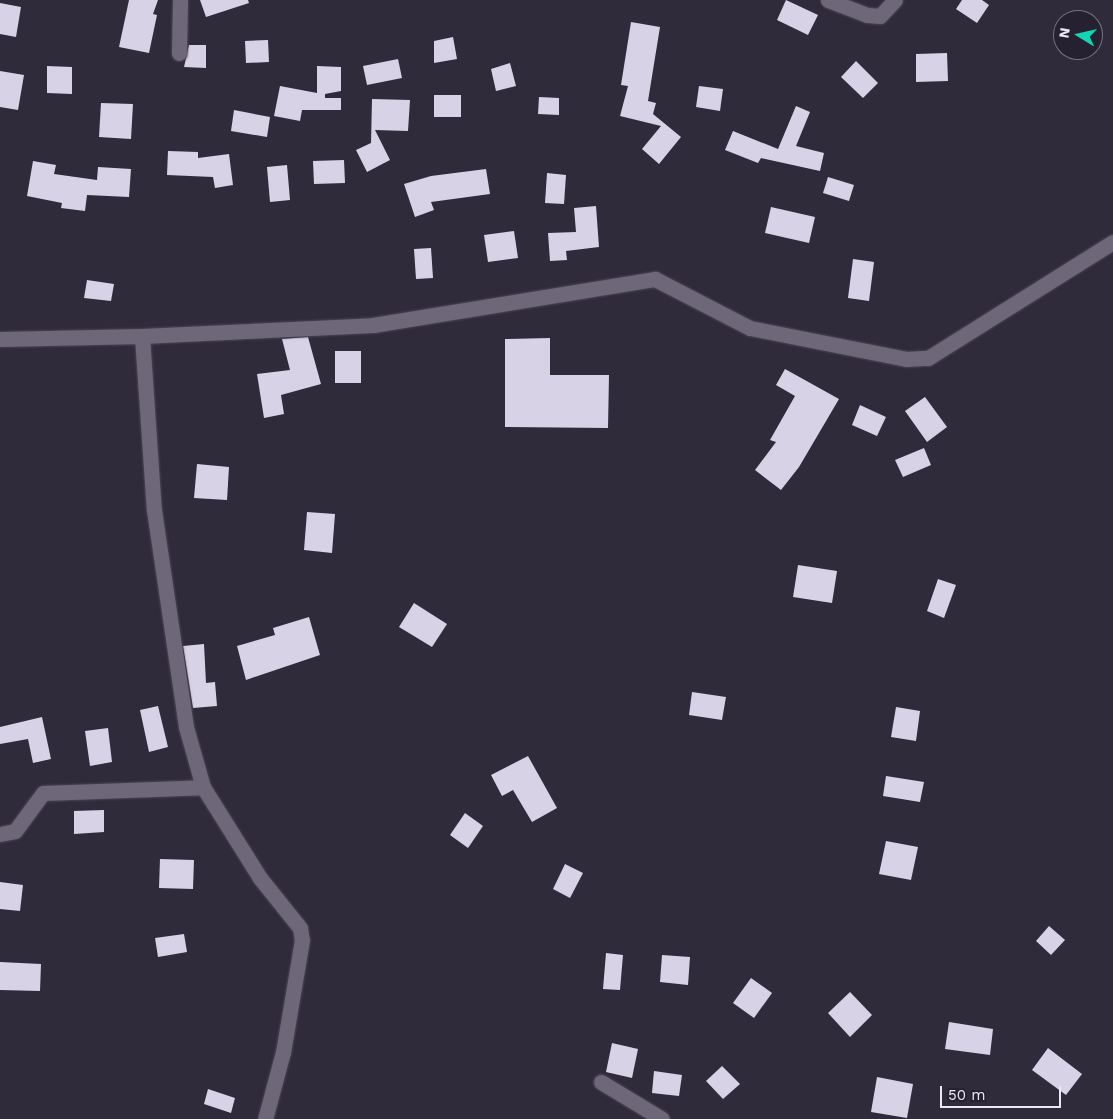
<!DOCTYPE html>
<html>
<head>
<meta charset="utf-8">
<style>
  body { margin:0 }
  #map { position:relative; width:1113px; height:1119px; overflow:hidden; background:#302b3b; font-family:"Work Sans",sans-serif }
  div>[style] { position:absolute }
  .building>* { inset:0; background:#d8d2e7 }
  .roads { filter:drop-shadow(0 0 1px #4b4653) drop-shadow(0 0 1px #4b4653) }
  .street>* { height:15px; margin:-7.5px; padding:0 7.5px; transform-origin:7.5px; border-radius:7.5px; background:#6d6779 }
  span { translate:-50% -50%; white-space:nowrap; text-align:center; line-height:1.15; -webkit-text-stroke:5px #262130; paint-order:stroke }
  .north { position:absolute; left:1053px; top:10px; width:50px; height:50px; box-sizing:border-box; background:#262130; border:1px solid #75717e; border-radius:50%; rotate:279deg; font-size:14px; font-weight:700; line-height:20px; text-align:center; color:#ebe8f3 }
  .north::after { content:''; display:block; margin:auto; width:18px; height:22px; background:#12d5b4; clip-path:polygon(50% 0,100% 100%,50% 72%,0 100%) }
  .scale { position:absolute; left:940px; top:1086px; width:121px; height:22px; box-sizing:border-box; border:2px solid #ebe8f3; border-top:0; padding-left:6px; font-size:15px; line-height:18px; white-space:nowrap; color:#ebe8f3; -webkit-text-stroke:4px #262130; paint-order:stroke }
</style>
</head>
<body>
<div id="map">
  <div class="building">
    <i style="clip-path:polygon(129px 0,158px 0,153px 14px,157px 15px,149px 53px,119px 47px)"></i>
    <i style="clip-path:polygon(200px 0,248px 0,249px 3px,206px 17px)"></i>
    <i style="clip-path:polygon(786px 0,818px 15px,808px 35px,777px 20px)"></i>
    <i style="clip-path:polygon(962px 0,982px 0,989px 5px,977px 23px,956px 9px)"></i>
    <i style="clip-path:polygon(0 3px,21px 7px,16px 37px,0 34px)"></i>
    <i style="clip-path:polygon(631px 22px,660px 27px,648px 101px,656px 103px,653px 114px,681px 137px,659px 164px,642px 149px,661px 126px,620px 116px,628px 86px,621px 85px)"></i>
    <i style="clip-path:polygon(453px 37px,457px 59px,434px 63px,434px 41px)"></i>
    <i style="clip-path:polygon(268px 40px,269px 62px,246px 63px,245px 41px)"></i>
    <i style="clip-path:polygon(189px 45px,206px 45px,206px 68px,184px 67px)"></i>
    <i style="clip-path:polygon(947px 53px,948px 81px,916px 82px,916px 54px)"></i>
    <i style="clip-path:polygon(398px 59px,402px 78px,367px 85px,363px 66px)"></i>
    <i style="clip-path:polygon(856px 61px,878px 83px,863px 98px,841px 77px)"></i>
    <i style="clip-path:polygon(510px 63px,516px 86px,496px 91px,491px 69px)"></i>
    <i style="clip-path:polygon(47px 66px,72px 67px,72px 94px,47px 93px)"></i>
    <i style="clip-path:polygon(317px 66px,341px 67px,341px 91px,325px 94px,325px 98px,341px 98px,341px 110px,302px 110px,300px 121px,274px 116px,280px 86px,317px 93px)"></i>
    <i style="clip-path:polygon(0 71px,24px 75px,18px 110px,0 107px)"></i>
    <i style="clip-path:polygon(699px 86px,723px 89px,720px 111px,696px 107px)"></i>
    <i style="clip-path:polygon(434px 95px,461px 95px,461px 117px,434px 117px)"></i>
    <i style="clip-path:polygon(539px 97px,559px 98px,559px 115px,538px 114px)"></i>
    <i style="clip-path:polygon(372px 99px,410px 100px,408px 131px,375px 130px,390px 160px,367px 172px,356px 150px,371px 143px)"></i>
    <i style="clip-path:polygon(101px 103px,133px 104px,131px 139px,99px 137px)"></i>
    <i style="clip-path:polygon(796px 106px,810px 112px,796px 146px,824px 153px,820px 171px,761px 158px,758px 163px,725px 150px,733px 131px,778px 149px)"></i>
    <i style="clip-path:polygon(234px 110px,270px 117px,267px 137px,231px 131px)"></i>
    <i style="clip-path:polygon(168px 151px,198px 152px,198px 158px,229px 154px,233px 185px,215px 188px,213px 177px,167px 175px)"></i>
    <i style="clip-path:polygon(344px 160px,345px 183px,314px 184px,313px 161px)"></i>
    <i style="clip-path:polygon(33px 161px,56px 165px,54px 174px,97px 180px,98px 167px,131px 169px,129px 197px,87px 195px,85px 211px,61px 208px,62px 203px,27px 196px)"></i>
    <i style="clip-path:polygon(287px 165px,290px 200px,270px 202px,267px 167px)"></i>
    <i style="clip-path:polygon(486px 169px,490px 194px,431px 202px,434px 210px,415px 217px,404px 184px,431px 176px)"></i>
    <i style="clip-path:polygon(547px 173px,566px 175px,564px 204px,545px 203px)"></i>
    <i style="clip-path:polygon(828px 177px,854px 185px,849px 201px,823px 193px)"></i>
    <i style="clip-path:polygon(596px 206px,599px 247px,566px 251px,567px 260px,550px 261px,548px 233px,576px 232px,574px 208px)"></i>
    <i style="clip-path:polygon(771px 207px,815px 217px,809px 243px,765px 233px)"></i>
    <i style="clip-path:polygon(514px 231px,518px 258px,488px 262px,484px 235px)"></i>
    <i style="clip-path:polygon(431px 248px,433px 278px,416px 279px,414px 249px)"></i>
    <i style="clip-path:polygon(853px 259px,874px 262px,869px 301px,848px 298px)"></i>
    <i style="clip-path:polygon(87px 280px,114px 284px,111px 301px,84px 298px)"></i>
    <i style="clip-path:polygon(308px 337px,321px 384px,281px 395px,284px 414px,264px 418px,257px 374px,290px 370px,282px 339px)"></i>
    <i style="clip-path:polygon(550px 338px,550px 375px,609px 375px,608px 428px,505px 427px,505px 339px)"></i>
    <i style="clip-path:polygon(335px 351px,361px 351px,361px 383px,335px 383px)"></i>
    <i style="clip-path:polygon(785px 369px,839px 399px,799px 467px,781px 490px,755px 470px,776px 442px,770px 440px,795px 396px,776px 385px)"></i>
    <i style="clip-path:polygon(925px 397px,947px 427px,927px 442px,905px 411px)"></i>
    <i style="clip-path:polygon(860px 405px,886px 417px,877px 436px,852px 425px)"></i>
    <i style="clip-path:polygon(924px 448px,931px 465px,903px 477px,895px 460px)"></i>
    <i style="clip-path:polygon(197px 464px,229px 467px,227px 500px,194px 498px)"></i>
    <i style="clip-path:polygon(307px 512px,335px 514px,332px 553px,304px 550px)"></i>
    <i style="clip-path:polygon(798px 565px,837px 571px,832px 603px,793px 597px)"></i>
    <i style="clip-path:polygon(938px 579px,956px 585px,944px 618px,927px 611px)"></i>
    <i style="clip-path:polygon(414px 603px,447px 624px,432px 647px,399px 627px)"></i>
    <i style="clip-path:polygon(309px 617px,320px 655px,246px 680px,237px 646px,275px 635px,273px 628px)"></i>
    <i style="clip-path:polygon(204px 644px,206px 683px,215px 682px,217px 706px,193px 708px,183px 646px)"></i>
    <i style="clip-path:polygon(692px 692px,726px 697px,722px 720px,689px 715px)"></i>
    <i style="clip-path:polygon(158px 706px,168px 747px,149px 752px,140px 710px)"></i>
    <i style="clip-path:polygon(896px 707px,920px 711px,916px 741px,891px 737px)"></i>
    <i style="clip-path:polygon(42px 717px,51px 759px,33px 763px,28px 739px,0 744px,0 727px)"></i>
    <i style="clip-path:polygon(108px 728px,112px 762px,90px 766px,85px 731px)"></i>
    <i style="clip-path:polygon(528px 756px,557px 808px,532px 822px,513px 790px,502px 796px,491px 775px)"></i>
    <i style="clip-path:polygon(886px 776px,924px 782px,920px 802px,883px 796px)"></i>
    <i style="clip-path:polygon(104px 810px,104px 832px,74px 834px,74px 811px)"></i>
    <i style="clip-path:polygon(465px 813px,483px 826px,468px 848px,450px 835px)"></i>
    <i style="clip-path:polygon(886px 841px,918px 847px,911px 880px,879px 874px)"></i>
    <i style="clip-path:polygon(160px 859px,194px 860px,193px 889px,159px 888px)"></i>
    <i style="clip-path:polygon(565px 864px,583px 873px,570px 898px,553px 889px)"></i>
    <i style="clip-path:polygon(0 882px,23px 885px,20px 911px,0 909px)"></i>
    <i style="clip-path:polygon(1049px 926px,1065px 940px,1051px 955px,1036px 941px)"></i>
    <i style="clip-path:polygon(184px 934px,187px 952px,158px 957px,155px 938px)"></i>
    <i style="clip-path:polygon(606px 953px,623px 955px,620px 990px,603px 989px)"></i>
    <i style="clip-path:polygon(662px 955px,690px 957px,688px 985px,660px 982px)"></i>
    <i style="clip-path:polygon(0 962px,41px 964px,40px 991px,0 990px)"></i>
    <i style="clip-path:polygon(751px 978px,772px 993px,754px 1018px,733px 1003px)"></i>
    <i style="clip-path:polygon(850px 992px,872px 1015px,850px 1037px,828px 1013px)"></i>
    <i style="clip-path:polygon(949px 1022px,993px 1029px,990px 1055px,945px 1049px)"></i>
    <i style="clip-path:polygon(612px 1043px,638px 1049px,632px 1078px,606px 1072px)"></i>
    <i style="clip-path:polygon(1048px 1048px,1082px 1074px,1066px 1095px,1032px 1070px)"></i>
    <i style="clip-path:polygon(722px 1066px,740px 1084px,723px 1099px,706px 1081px)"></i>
    <i style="clip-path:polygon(654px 1071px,682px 1075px,679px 1096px,652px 1093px)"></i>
    <i style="clip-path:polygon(877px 1077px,913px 1084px,907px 1118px,871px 1112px)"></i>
    <i style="clip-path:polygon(208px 1089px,235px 1098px,231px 1113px,204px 1104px)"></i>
  </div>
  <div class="roads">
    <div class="street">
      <i style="left:828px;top:0;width:42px;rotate:21deg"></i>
      <i style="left:867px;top:15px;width:13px;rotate:4deg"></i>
      <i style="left:880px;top:16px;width:22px;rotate:-47deg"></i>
      <i style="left:179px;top:53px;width:53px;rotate:-88.9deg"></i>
      <i style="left:142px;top:336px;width:174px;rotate:86.1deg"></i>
      <i style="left:154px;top:510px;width:219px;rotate:81.6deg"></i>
      <i style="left:186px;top:727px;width:62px;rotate:74.2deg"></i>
      <i style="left:203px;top:787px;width:107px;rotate:57.9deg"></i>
      <i style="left:260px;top:878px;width:64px;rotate:51.3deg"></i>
      <i style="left:300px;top:928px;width:12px;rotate:81deg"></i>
      <i style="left:302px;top:940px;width:114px;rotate:99.6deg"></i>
      <i style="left:283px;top:1052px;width:69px;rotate:105deg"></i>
      <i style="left:0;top:339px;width:142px;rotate:-1.2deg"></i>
      <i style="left:142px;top:336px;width:231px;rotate:-2.7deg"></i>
      <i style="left:373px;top:325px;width:286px;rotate:-9.3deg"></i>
      <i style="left:655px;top:279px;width:107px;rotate:27.3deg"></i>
      <i style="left:750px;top:328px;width:159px;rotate:11.2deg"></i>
      <i style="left:906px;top:359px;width:22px;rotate:-3deg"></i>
      <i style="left:928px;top:358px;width:218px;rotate:-32.1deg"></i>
      <i style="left:0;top:834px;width:15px;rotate:-11deg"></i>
      <i style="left:15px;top:831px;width:47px;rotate:-53.6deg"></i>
      <i style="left:43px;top:793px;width:160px;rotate:-2.1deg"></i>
      <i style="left:601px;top:1082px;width:71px;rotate:31.2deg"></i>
    </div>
  </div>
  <div class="north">N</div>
  <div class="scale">50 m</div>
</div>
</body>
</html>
